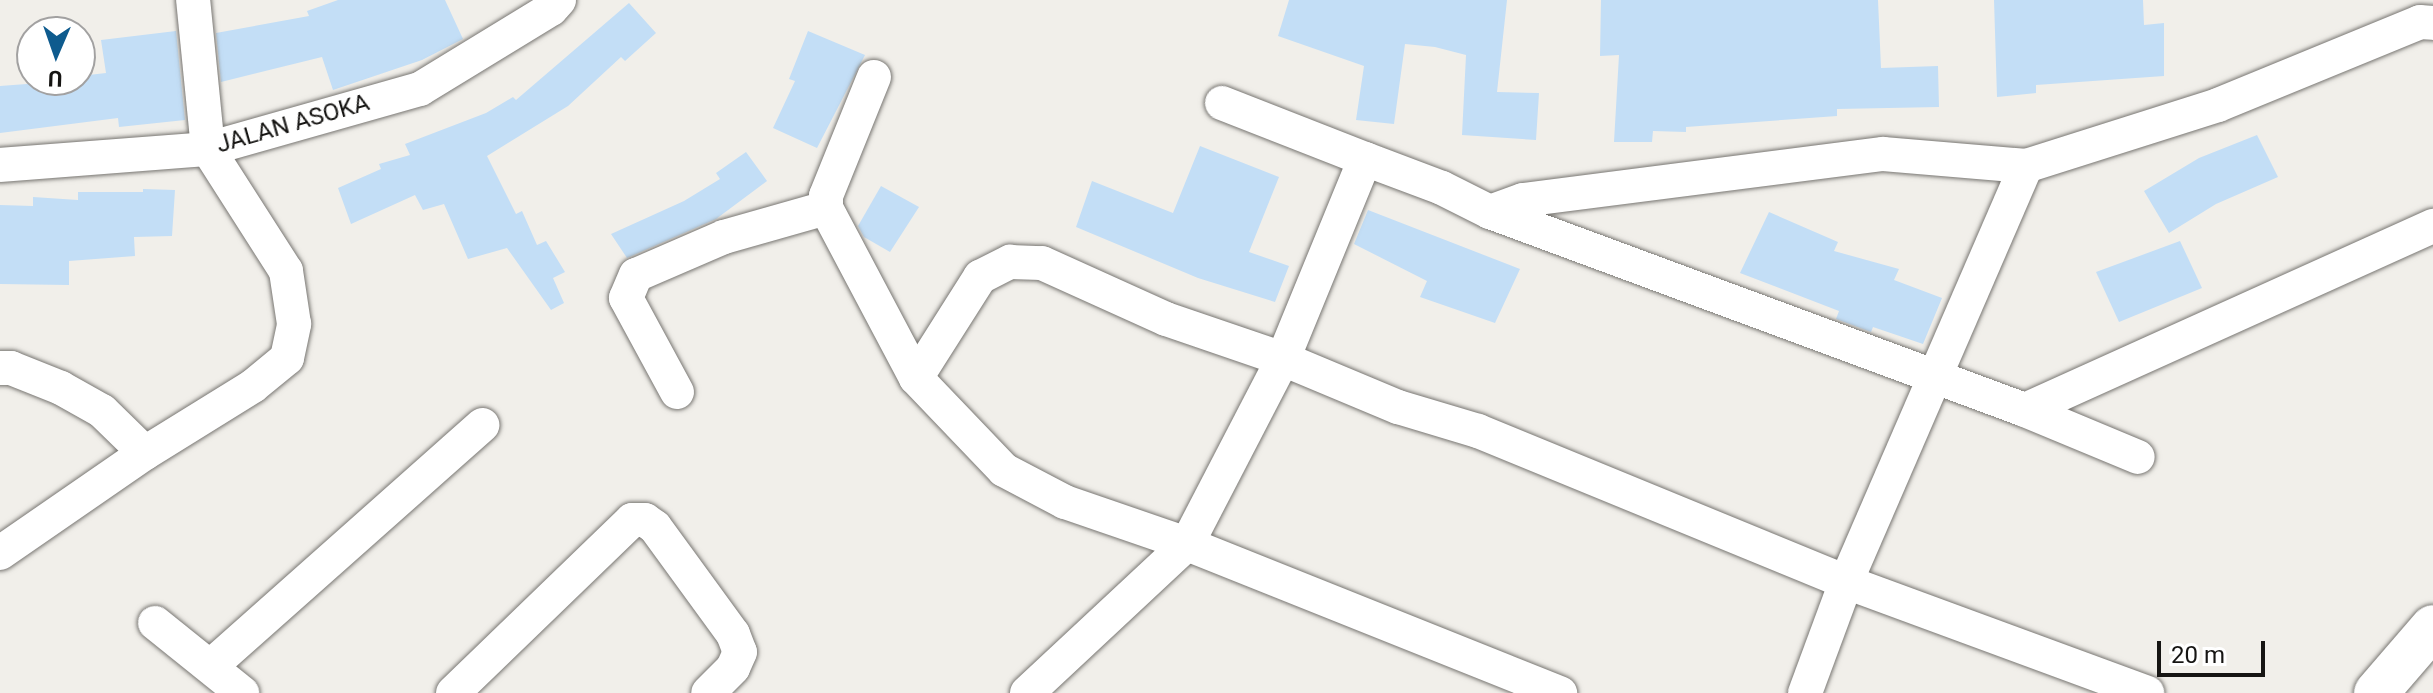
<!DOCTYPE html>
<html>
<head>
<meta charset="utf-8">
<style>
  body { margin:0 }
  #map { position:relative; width:2433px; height:693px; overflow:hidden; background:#f1efea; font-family:Roboto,sans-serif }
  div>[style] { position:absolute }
  .building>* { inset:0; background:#c3def6 }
  .roads { filter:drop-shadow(0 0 2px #787672) drop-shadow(0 0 2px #787672) }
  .street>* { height:34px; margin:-17px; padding:0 17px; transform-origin:17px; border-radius:17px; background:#fff }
  .secondary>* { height:44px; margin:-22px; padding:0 22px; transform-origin:22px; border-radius:22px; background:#fff }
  span { translate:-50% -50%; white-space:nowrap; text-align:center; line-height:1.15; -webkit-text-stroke:6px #fff; paint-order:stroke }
  .street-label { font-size:24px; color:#161513 }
  .north { position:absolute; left:16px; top:16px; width:80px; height:80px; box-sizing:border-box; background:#fff; border:2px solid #a2a1a1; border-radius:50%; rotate:182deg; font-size:22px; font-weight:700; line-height:32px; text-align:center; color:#161513 }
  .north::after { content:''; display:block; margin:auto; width:28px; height:36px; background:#0e5b8e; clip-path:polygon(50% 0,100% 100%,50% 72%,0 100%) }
  .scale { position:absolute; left:2157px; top:641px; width:108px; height:36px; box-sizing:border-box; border:4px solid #161513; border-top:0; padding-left:10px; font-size:24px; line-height:28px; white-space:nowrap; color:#161513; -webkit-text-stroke:6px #fff; paint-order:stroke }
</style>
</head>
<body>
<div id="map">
  <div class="building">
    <i style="clip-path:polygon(338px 0,445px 0,463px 39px,422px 60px,333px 90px,322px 57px,221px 82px,216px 33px,309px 16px,307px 11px)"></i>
    <i style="clip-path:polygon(1289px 0,1507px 0,1497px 92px,1539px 93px,1536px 140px,1462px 135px,1466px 55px,1435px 47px,1405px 44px,1394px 124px,1356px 120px,1364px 66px,1278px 36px)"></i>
    <i style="clip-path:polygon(1601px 0,1878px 0,1881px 68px,1938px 66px,1939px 107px,1837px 109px,1837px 116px,1686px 127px,1686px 132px,1653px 131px,1652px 142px,1614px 142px,1619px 55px,1600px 56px)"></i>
    <i style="clip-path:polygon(1994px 0,2143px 0,2144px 25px,2164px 23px,2164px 76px,2036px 85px,2036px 93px,1997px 97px)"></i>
    <i style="clip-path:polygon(629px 3px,656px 33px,625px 61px,621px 57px,568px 106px,487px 156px,516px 214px,522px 211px,537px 245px,546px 241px,565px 272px,553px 278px,564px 303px,551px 310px,507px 248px,468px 259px,444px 204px,423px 210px,415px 195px,351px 224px,338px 188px,381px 169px,379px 164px,410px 155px,405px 144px,486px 113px,513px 97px,516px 100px)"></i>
    <i style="clip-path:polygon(176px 31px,185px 120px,119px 127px,118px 118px,0 133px,0 86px,80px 80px,80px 76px,106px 73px,101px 40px)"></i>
    <i style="clip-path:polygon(808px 31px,865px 55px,817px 148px,773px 128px,795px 81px,789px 79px)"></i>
    <i style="clip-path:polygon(2257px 135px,2278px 177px,2216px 204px,2169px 233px,2144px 191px,2199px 158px)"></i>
    <i style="clip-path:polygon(1200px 146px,1279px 177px,1249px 252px,1289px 266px,1275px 302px,1198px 278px,1076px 227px,1092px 181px,1173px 213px)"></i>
    <i style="clip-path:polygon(746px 152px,767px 181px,716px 219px,627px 258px,611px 234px,684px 201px,720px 179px,716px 173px)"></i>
    <i style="clip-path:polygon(881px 186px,919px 207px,890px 252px,864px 237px,858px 226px)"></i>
    <i style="clip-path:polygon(143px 189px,175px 190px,172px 236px,134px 237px,135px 256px,69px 261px,69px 285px,0 284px,0 205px,33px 206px,33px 197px,78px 200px,78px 192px,143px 192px)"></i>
    <i style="clip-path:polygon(1368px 210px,1520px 269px,1495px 323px,1420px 297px,1427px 281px,1354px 244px)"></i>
    <i style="clip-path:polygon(1769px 212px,1838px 242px,1834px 251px,1899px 269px,1894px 280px,1942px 298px,1923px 344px,1873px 327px,1871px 332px,1836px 319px,1839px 311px,1740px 273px)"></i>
    <i style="clip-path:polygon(2180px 241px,2202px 288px,2119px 322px,2096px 272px)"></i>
  </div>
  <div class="roads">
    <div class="street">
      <i style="left:874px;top:77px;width:128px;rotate:112deg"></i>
      <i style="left:826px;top:196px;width:12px;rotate:90deg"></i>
      <i style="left:826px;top:208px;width:192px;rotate:62.1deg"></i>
      <i style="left:916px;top:378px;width:127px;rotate:46.3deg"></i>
      <i style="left:1004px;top:470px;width:69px;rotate:27.7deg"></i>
      <i style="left:1065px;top:502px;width:129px;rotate:19deg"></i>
      <i style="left:1187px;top:544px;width:402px;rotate:21.8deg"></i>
      <i style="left:1222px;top:103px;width:154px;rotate:21.4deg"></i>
      <i style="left:0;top:165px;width:209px;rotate:-4.4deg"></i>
      <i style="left:208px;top:149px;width:220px;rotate:-15.8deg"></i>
      <i style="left:420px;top:89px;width:153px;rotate:-31.4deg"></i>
      <i style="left:551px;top:9px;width:12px;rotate:-48deg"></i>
      <i style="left:2026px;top:166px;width:201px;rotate:-17.6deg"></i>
      <i style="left:2218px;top:105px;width:218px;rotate:-22.3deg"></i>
      <i style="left:2420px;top:22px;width:13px;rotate:4deg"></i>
      <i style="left:1490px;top:212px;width:570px;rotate:20.31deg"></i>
      <i style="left:2025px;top:410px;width:122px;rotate:22.6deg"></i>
      <i style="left:0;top:368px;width:11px"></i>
      <i style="left:11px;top:368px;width:54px;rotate:21.8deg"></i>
      <i style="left:61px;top:388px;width:47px;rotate:29.3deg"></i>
      <i style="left:102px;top:411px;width:60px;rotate:44.3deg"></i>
      <i style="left:916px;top:378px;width:120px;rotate:-57.6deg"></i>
      <i style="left:980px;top:277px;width:34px;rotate:-27deg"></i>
      <i style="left:1010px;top:262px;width:32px;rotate:2deg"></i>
      <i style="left:1042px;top:263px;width:136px;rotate:24.3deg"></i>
      <i style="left:1166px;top:319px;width:124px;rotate:18.9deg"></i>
      <i style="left:1283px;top:359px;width:125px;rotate:22.7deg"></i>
      <i style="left:1398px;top:407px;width:84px;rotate:16.7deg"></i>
      <i style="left:1478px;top:431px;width:398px;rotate:22.3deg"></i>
      <i style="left:1846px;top:582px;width:321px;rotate:20.2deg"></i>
      <i style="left:677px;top:392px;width:107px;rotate:-118.5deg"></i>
      <i style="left:626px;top:298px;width:25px;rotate:-67deg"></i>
      <i style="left:636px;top:275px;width:96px;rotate:-23.4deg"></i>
      <i style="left:724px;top:237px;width:106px;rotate:-15.9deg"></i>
      <i style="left:2025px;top:410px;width:448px;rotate:-24.3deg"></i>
      <i style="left:0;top:553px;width:176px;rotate:-34.6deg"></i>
      <i style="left:145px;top:453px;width:127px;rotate:-31.8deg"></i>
      <i style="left:253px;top:386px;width:44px;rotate:-39.5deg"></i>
      <i style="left:287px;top:358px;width:35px;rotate:-78deg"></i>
      <i style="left:294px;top:324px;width:54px;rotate:-98.6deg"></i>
      <i style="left:286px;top:271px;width:145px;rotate:-122.6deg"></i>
      <i style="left:208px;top:149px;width:150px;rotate:-95.7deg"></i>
      <i style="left:155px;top:623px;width:112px;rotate:38.8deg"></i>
      <i style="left:211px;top:666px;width:363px;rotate:-41.6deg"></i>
      <i style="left:453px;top:693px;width:249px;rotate:-44deg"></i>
      <i style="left:632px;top:520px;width:13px"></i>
      <i style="left:645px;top:520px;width:12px;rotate:35deg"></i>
      <i style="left:655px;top:527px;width:132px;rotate:53.9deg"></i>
      <i style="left:733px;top:634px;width:19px;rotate:69deg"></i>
      <i style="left:740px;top:652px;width:17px;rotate:114deg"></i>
      <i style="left:733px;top:668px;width:35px;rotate:135deg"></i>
      <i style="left:1027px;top:693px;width:219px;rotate:-43deg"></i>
      <i style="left:1187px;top:544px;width:208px;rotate:-62.6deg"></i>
      <i style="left:1283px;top:359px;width:216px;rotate:-67.7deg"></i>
      <i style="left:1365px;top:159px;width:82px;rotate:20.6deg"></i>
      <i style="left:1442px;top:188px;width:54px;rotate:26.6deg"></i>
      <i style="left:1490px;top:212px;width:35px;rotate:-20deg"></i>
      <i style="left:1523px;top:200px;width:363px;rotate:-7.3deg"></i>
      <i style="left:1883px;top:154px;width:144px;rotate:4.8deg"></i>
      <i style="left:2026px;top:166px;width:453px;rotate:113.4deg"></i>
      <i style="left:1846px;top:582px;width:118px;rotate:110.3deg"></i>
    </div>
    <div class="secondary">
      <i style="left:2376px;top:693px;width:87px;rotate:-49.2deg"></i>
    </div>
  </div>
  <div class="street-label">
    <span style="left:293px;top:124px;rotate:-16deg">JALAN ASOKA</span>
  </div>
  <div class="north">U</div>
  <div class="scale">20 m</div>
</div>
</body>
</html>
